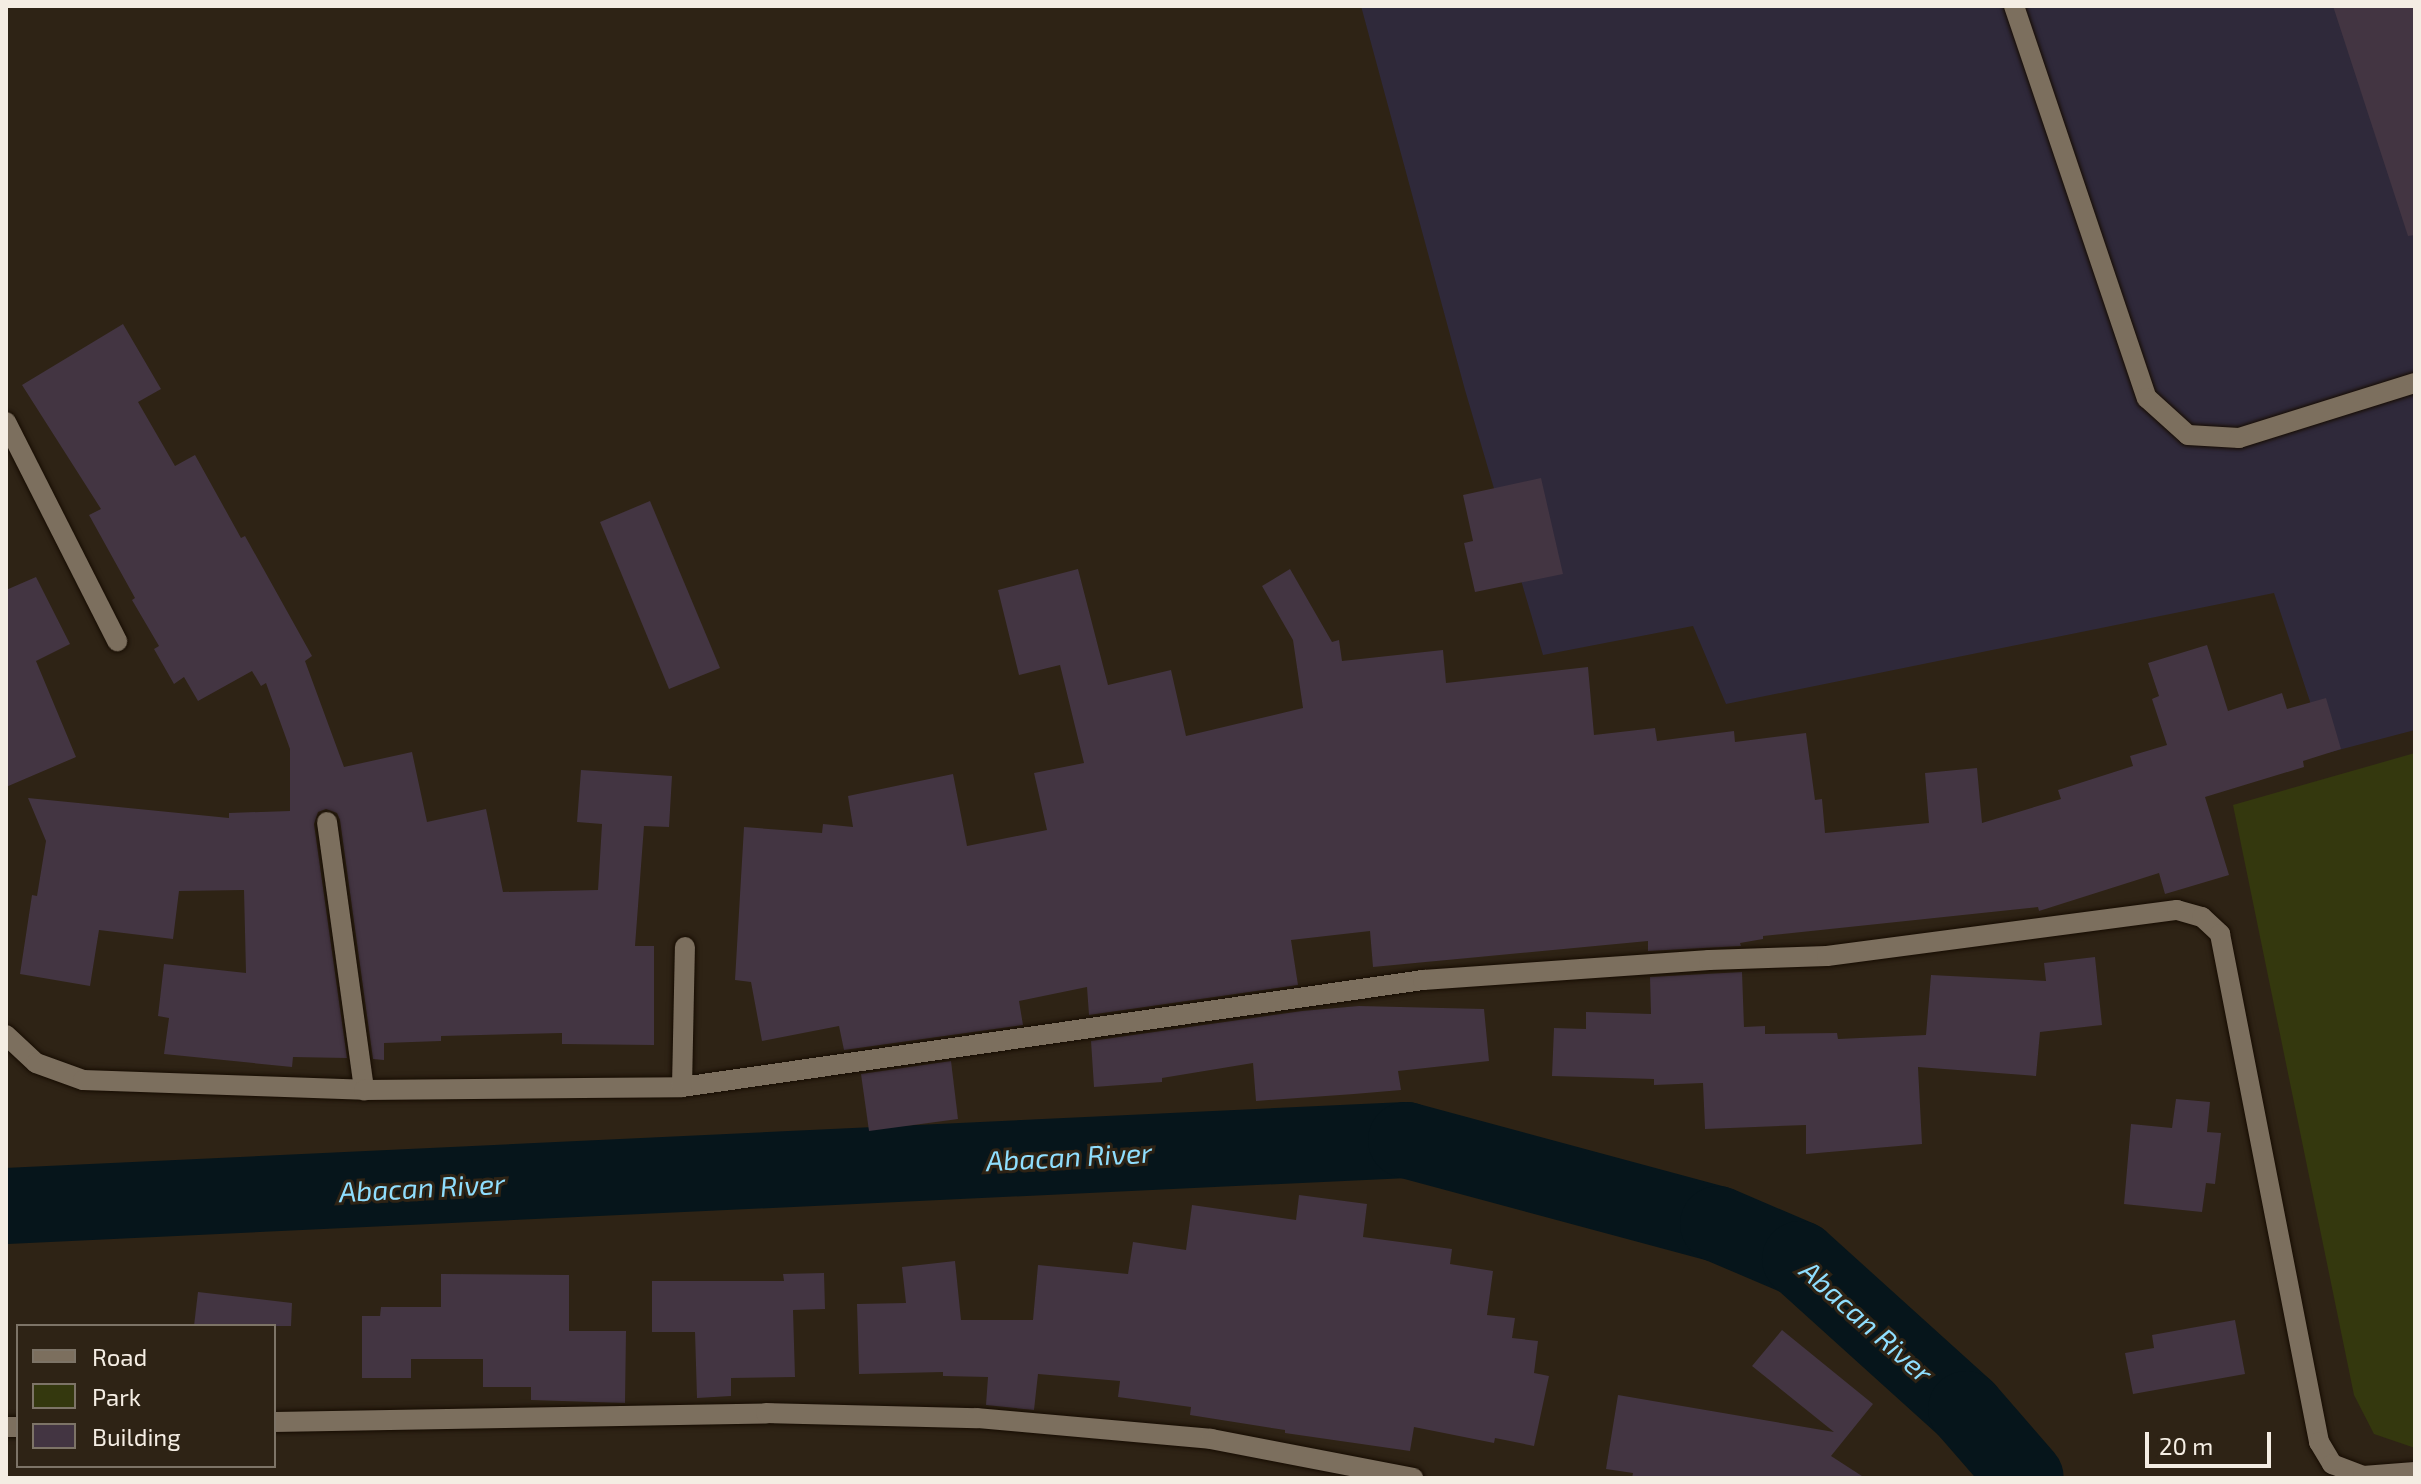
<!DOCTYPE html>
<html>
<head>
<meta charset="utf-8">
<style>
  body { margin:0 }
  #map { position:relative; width:2421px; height:1484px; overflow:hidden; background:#2e2315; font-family:"Exo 2",sans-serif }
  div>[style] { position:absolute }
  .industrial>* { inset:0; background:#2f293a }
  .green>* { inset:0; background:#34380e }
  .river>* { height:76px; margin:-38px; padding:0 38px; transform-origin:38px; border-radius:38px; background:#06151b }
  .building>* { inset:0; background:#433542 }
  .roads { filter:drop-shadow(0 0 2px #160c02) drop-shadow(0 0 2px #160c02) }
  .minor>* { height:20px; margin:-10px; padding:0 10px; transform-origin:10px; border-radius:10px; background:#7c6f5e }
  span { translate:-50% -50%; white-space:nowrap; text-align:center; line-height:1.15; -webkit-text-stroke:6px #2e2315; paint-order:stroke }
  .water-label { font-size:28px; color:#8fdefe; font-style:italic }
  .frame { position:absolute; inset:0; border:8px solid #f4ede3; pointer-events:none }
  .legend { position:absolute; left:16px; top:1324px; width:260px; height:144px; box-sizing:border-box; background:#2e2315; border:2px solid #7d7467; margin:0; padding:10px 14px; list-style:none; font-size:24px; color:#f4ede3 }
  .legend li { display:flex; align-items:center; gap:16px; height:40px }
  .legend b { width:40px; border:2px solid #7d7467 }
  .scale { position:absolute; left:2145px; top:1432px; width:126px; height:36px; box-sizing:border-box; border:4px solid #f4ede3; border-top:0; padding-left:10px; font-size:24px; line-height:28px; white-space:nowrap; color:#f4ede3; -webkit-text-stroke:6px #2e2315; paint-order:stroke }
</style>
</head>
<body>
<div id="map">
  <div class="industrial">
    <i style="clip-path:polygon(1361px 6px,2415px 6px,2415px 730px,2327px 753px,2274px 593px,1726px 704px,1693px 626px,1543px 655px,1465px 390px)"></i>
  </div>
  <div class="green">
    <i style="clip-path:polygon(2415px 753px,2415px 1448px,2374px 1434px,2354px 1395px,2233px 805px)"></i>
  </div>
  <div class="river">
    <i style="left:6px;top:1206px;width:1402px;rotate:-2.7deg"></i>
    <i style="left:1406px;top:1140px;width:323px;rotate:15.1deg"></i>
    <i style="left:1718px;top:1224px;width:89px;rotate:23.1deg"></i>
    <i style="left:1800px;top:1259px;width:224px;rotate:42.1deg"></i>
    <i style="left:1966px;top:1409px;width:91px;rotate:49deg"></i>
  </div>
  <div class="building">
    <i style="clip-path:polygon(2333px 6px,2415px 6px,2415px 235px,2408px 236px)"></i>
    <i style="clip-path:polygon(123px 324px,161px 389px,138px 402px,175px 466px,195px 455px,241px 538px,245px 536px,312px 656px,305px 661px,344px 767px,412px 752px,427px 822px,486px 809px,503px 892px,598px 890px,602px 824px,577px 822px,581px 770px,672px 776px,669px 827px,644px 826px,635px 946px,654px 946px,654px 1045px,562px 1044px,562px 1033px,441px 1036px,441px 1041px,384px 1043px,384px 1060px,373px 1059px,340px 820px,337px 813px,326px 809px,318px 812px,314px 824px,347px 1058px,293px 1057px,292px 1067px,164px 1054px,169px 1018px,158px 1016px,164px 964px,246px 973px,244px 890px,179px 891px,173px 939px,99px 930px,90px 986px,20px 974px,32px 895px,37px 896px,46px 841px,28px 798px,229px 818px,229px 813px,290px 811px,290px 749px,266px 683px,261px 686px,252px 671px,198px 701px,184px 677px,174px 684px,154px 649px,159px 646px,132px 600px,135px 598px,89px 515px,101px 509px,22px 385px)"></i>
    <i style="clip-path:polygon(1541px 478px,1563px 574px,1475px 592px,1464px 543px,1473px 541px,1463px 495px)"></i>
    <i style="clip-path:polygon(650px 501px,720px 668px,669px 689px,600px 522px)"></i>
    <i style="clip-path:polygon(1078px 569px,1108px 685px,1171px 670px,1186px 736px,1303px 708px,1293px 640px,1262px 586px,1290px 569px,1332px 642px,1339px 640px,1342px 661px,1443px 650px,1446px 683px,1588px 667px,1594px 735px,1655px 728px,1657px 741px,1734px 731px,1735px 742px,1806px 733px,1815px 800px,1822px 799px,1825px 833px,1929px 823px,1925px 773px,1977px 768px,1982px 823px,2061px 799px,2058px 790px,2133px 766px,2130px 756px,2167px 745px,2152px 699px,2159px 696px,2148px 663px,2207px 645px,2228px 711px,2282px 693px,2287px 709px,2326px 698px,2341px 749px,2303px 761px,2304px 767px,2205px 797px,2229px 875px,2165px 894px,2159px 873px,2039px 911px,2038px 907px,1763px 936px,1763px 939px,1740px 943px,1741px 946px,1648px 951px,1648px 941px,1373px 967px,1370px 931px,1291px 940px,1298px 985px,1089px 1015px,1087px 987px,1019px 1001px,1023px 1025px,844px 1050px,839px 1026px,762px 1041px,751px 982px,735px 980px,744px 827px,822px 833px,823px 824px,853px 827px,848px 796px,953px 774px,967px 846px,1047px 830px,1034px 773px,1084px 763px,1060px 665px,1019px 675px,998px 590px)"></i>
    <i style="clip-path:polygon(36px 577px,70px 644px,36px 661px,76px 757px,6px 787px,6px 590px)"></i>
    <i style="clip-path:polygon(2095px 957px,2102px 1025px,2040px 1032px,2036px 1076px,1918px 1067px,1922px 1144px,1806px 1154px,1806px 1125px,1705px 1129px,1703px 1083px,1654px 1085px,1654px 1079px,1552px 1076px,1554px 1028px,1586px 1029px,1586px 1012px,1651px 1014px,1650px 977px,1742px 972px,1744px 1027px,1765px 1026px,1765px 1034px,1837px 1033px,1838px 1039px,1926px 1035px,1931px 975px,2046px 981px,2044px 963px)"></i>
    <i style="clip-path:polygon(1359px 1006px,1484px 1009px,1489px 1061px,1398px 1071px,1401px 1090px,1354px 1094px,1256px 1101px,1253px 1063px,1162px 1078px,1162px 1082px,1094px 1087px,1091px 1041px,1302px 1011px)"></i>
    <i style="clip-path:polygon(951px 1061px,958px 1119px,869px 1131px,861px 1074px)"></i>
    <i style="clip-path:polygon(2176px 1099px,2210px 1102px,2207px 1132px,2221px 1133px,2215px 1184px,2206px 1183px,2202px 1212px,2124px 1204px,2131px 1124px,2172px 1128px)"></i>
    <i style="clip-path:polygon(1299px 1195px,1367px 1204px,1363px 1237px,1452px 1249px,1450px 1264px,1493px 1271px,1487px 1315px,1515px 1318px,1512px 1338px,1538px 1341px,1534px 1373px,1549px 1376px,1534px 1446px,1495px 1438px,1494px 1443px,1414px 1427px,1410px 1451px,1285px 1433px,1285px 1430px,1190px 1415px,1191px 1407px,1118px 1397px,1120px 1381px,1038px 1374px,1034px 1410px,986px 1405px,988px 1377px,943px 1376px,943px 1372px,859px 1374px,857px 1304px,906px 1303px,902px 1267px,955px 1261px,961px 1320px,1033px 1320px,1038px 1265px,1128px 1274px,1133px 1242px,1186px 1250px,1192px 1205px,1296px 1220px)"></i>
    <i style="clip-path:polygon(824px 1273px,825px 1309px,793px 1310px,795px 1377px,731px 1378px,731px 1396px,697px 1398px,695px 1332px,652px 1332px,652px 1281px,784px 1281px,783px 1274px)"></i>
    <i style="clip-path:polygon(441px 1274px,569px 1275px,569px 1331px,626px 1331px,625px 1403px,531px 1400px,531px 1387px,483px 1387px,483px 1359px,411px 1359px,411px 1378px,362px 1378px,362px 1316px,380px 1316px,381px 1307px,441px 1307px)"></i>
    <i style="clip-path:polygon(198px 1292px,292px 1303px,291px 1326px,194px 1326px)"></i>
    <i style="clip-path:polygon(2235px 1320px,2245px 1374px,2133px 1394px,2125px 1353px,2154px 1348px,2152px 1335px)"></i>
    <i style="clip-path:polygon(1782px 1330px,1873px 1404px,1831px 1456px,1865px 1478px,1632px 1478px,1633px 1473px,1606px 1469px,1618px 1395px,1834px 1432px,1752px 1366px)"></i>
  </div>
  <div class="roads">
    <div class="minor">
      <i style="left:2014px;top:6px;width:414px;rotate:71.3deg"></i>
      <i style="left:2147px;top:398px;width:55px;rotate:42.1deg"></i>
      <i style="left:2188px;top:435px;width:51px;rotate:3.4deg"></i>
      <i style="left:2239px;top:438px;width:184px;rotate:-17.4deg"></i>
      <i style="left:6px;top:422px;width:246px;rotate:63.1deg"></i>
      <i style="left:327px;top:822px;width:271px;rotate:82.1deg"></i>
      <i style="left:6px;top:1035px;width:41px;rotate:43deg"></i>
      <i style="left:36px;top:1063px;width:50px;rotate:19.9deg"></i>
      <i style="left:83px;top:1080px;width:281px;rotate:2deg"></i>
      <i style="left:364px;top:1090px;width:318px;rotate:-0.5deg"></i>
      <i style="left:682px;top:1087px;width:749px;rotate:-8.22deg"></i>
      <i style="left:1423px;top:980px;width:287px;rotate:-4deg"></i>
      <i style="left:1709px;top:960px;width:118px;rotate:-1.9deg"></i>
      <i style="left:1827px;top:956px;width:353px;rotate:-7.5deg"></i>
      <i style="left:2177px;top:910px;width:26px;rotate:16deg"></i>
      <i style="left:2202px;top:917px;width:25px;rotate:43deg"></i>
      <i style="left:2220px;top:934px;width:518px;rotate:78.97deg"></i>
      <i style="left:2319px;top:1442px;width:26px;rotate:59deg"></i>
      <i style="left:2332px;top:1464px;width:33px;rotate:21deg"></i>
      <i style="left:2363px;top:1476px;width:52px;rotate:-4.4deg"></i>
      <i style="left:682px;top:1087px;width:140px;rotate:-88.8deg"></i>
      <i style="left:274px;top:1422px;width:492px;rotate:-1deg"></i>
      <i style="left:766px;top:1413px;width:211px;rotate:1.4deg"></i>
      <i style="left:977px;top:1418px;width:235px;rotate:5.1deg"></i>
      <i style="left:1211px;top:1439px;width:206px;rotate:10.9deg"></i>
      <i style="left:6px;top:1427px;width:12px"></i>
    </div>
  </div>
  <div class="water-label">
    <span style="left:1069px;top:1156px;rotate:-3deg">Abacan River</span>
    <span style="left:422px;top:1187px;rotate:-3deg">Abacan River</span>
    <span style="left:1867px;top:1321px;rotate:42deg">Abacan River</span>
  </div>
  <div class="frame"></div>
  <ul class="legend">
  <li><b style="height:10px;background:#7c6f5e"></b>Road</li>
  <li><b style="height:22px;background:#34380e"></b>Park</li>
  <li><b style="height:22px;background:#433542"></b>Building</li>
  </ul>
  <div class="scale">20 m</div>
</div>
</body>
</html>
